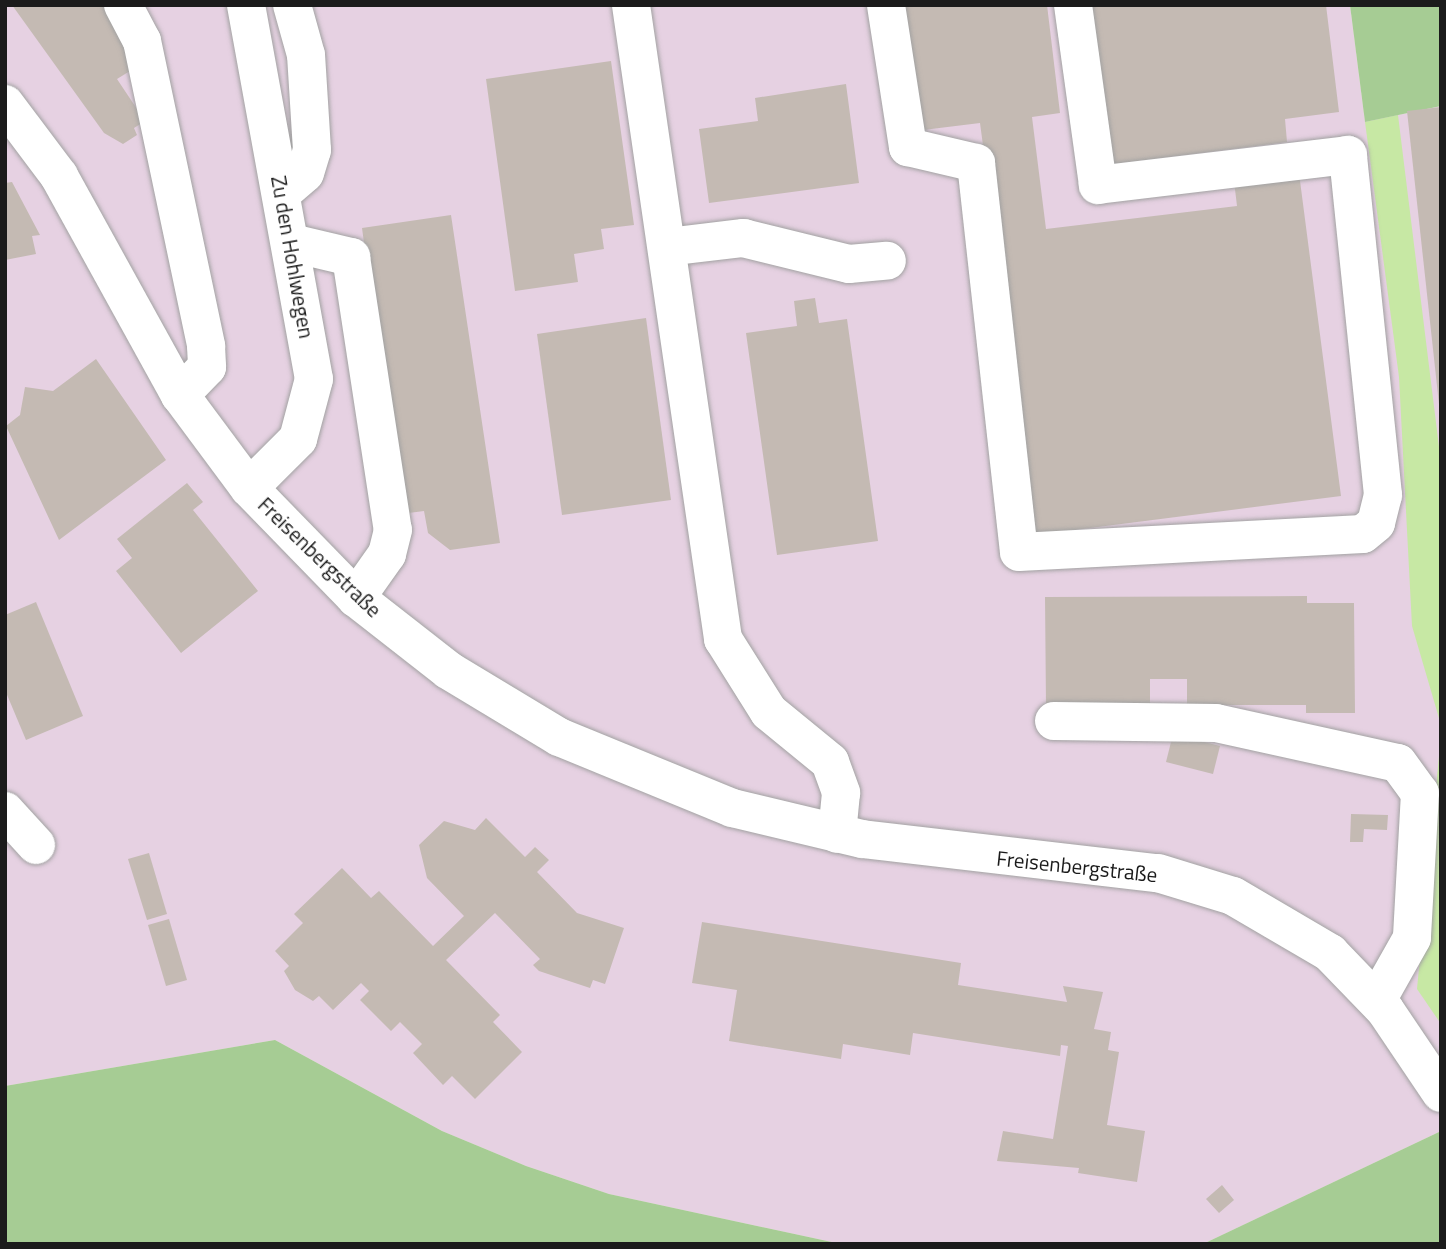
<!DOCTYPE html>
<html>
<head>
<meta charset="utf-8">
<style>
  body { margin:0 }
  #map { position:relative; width:1446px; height:1249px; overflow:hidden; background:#ede8e0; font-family:"Titillium Web",sans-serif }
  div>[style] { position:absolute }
  .industrial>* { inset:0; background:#e6d1e2 }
  .grass>* { inset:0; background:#c7e8a4 }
  .forest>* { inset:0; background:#a6cc94 }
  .building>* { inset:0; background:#c4bab3 }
  .roads { filter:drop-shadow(0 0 2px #a2a2a2) drop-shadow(0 0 2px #a2a2a2) }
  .minor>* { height:38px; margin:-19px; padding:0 19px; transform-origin:19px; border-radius:19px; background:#fff }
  span { translate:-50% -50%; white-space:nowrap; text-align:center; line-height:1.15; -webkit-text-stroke:7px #fff; paint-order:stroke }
  .street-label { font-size:21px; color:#1b1b1b }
  .frame { position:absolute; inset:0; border:7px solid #1b1b1b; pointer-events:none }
</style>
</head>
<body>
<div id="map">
  <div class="industrial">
    <i style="clip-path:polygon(5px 5px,1350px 5px,1365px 122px,1441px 106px,1441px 1131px,1203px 1244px,841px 1244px,609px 1194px,526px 1166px,442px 1131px,275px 1040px,5px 1086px)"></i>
  </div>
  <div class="grass">
    <i style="clip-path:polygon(1398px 115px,1441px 463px,1441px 725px,1412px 626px,1399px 377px,1365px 122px)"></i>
    <i style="clip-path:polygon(1441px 735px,1441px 1024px,1417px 989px)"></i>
  </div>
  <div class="forest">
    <i style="clip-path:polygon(1350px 5px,1441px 5px,1441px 106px,1365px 122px)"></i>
    <i style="clip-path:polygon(275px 1040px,442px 1131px,526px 1166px,609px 1194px,841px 1244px,5px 1244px,5px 1086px)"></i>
    <i style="clip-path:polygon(1439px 1132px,1441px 1244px,1203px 1244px)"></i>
  </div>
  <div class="building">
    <i style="clip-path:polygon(12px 5px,113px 5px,138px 66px,117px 79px,145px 121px,134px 128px,137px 135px,123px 144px,104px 133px)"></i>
    <i style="clip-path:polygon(900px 5px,1047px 5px,1060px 113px,1032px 117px,1046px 229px,1237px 206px,1234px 181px,1299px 173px,1341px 496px,1035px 535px,980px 123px,915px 131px)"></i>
    <i style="clip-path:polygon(1086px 5px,1326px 5px,1339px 112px,1285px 119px,1287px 142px,1106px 165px)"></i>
    <i style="clip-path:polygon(611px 61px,634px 225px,601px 229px,604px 249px,574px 254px,578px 282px,515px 291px,486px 79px)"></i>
    <i style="clip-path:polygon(846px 84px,859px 183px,709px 203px,699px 129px,758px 121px,755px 98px)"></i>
    <i style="clip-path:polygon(1441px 107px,1441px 404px,1439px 404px,1407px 111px)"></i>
    <i style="clip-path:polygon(12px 182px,40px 235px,32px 236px,36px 254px,5px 260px,5px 183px)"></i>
    <i style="clip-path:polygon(451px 215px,500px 543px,450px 550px,428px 533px,424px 511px,401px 514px,362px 228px)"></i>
    <i style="clip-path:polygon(815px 298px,819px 323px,847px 319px,878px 541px,777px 555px,746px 333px,797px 326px,794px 301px)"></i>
    <i style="clip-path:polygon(646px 318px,671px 500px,562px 515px,537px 334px)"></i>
    <i style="clip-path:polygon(96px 359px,166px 460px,59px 540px,6px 426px,20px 415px,25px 387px,53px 391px)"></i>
    <i style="clip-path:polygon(187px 483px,203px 502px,193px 510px,258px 591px,181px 653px,116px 571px,132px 558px,117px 539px)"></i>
    <i style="clip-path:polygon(1307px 596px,1307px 603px,1354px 603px,1355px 713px,1306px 713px,1306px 705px,1187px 705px,1187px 679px,1150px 679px,1150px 706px,1046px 706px,1045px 597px)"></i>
    <i style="clip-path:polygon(36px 602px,83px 716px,26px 740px,5px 690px,5px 615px)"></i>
    <i style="clip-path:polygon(1173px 734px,1220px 746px,1213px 774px,1166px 762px)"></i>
    <i style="clip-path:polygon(1351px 814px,1388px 815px,1387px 830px,1364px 829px,1363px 842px,1350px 842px)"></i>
    <i style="clip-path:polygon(486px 818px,525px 857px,535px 847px,549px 860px,537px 872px,577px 913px,624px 928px,605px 984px,593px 980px,590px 988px,539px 971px,533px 965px,540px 959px,495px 913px,446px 960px,500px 1015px,493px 1022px,522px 1052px,475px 1099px,452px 1076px,443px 1085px,413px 1053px,422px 1044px,400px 1022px,391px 1031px,360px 1000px,369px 991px,361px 983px,333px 1010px,319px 996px,313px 1001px,295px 990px,284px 971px,289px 966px,275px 951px,303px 923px,294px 914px,342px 868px,371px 898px,379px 891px,433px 946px,464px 916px,427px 878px,419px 845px,444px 821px,475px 830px)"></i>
    <i style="clip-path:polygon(149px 853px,167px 914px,147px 920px,128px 859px)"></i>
    <i style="clip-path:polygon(169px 919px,187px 980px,166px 986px,148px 925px)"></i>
    <i style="clip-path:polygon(702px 922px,961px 963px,958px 985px,1067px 1002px,1063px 986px,1103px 992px,1094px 1029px,1111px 1032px,1108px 1050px,1119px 1052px,1107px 1125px,1145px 1131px,1137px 1182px,1078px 1173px,1079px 1168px,997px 1161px,1003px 1131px,1053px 1139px,1068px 1046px,1061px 1045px,1060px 1056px,913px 1033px,910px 1055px,843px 1044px,841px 1059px,729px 1041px,737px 990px,692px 983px)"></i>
    <i style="clip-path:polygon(1222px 1185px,1234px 1200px,1219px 1213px,1206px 1199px)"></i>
  </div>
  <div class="roads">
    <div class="minor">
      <i style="left:123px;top:5px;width:41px;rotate:62.2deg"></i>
      <i style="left:142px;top:41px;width:312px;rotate:78.1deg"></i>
      <i style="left:206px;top:346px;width:21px;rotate:87deg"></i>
      <i style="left:207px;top:367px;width:39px;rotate:134deg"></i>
      <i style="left:246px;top:5px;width:380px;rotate:79.7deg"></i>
      <i style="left:314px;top:379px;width:62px;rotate:104.9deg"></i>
      <i style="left:298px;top:439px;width:69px;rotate:135deg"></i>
      <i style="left:631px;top:5px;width:641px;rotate:81.74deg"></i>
      <i style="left:723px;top:639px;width:86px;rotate:57.8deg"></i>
      <i style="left:769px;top:712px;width:79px;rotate:39.3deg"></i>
      <i style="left:830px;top:762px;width:33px;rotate:70deg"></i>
      <i style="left:841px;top:793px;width:41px;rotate:95.6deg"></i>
      <i style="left:886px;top:5px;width:144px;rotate:81.2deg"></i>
      <i style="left:908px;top:147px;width:70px;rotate:13.2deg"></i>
      <i style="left:976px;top:163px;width:391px;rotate:83.7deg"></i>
      <i style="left:1019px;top:552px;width:344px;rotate:-3deg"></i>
      <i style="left:1363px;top:534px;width:17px;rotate:-40deg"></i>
      <i style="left:1376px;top:523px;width:29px;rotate:-76deg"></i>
      <i style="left:1383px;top:495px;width:342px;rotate:-95.9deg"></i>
      <i style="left:1348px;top:155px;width:252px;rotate:173.2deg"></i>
      <i style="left:1098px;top:185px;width:182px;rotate:-97.9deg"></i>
      <i style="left:5px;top:104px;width:90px;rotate:53.1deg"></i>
      <i style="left:59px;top:176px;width:250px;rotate:61.1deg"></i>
      <i style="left:180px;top:395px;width:116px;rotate:53.4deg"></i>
      <i style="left:249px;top:488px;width:153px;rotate:45.8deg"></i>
      <i style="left:356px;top:598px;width:117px;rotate:38deg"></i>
      <i style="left:448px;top:670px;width:130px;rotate:31.1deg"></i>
      <i style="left:559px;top:737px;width:187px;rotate:22.3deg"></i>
      <i style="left:732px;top:808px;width:134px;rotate:13.4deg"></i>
      <i style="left:862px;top:839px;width:298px;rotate:6.6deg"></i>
      <i style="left:1158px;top:873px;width:78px;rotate:17deg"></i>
      <i style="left:1233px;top:896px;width:113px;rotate:30.4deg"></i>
      <i style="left:1330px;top:953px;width:79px;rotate:46deg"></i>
      <i style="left:1385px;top:1010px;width:100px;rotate:56deg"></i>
      <i style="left:282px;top:193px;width:30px;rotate:-41deg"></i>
      <i style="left:305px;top:173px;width:24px;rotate:-73deg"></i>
      <i style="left:312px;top:150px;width:95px;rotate:-93.6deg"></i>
      <i style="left:306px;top:55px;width:52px;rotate:-105.6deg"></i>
      <i style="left:292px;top:243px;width:61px;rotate:13.3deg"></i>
      <i style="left:351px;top:257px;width:276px;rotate:81.3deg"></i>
      <i style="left:393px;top:530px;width:25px;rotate:104deg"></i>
      <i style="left:387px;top:554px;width:54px;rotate:125.2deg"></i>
      <i style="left:667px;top:247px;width:77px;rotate:-6.8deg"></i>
      <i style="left:743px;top:238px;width:109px;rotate:13.8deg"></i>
      <i style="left:849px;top:264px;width:38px;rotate:-5deg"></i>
      <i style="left:1054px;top:721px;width:162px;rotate:0.7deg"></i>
      <i style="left:1216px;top:723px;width:186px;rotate:12.4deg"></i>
      <i style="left:1398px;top:763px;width:37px;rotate:54deg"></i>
      <i style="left:1420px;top:793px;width:145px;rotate:93.2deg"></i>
      <i style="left:1412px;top:938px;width:71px;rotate:119.4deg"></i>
      <i style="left:5px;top:811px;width:46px;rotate:47.6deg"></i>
    </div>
  </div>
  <div class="street-label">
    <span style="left:293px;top:257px;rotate:80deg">Zu den Hohlwegen</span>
    <span style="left:320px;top:557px;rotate:44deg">Freisenbergstraße</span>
    <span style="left:1077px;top:866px;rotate:6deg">Freisenbergstraße</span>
  </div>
  <div class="frame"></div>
</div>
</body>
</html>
